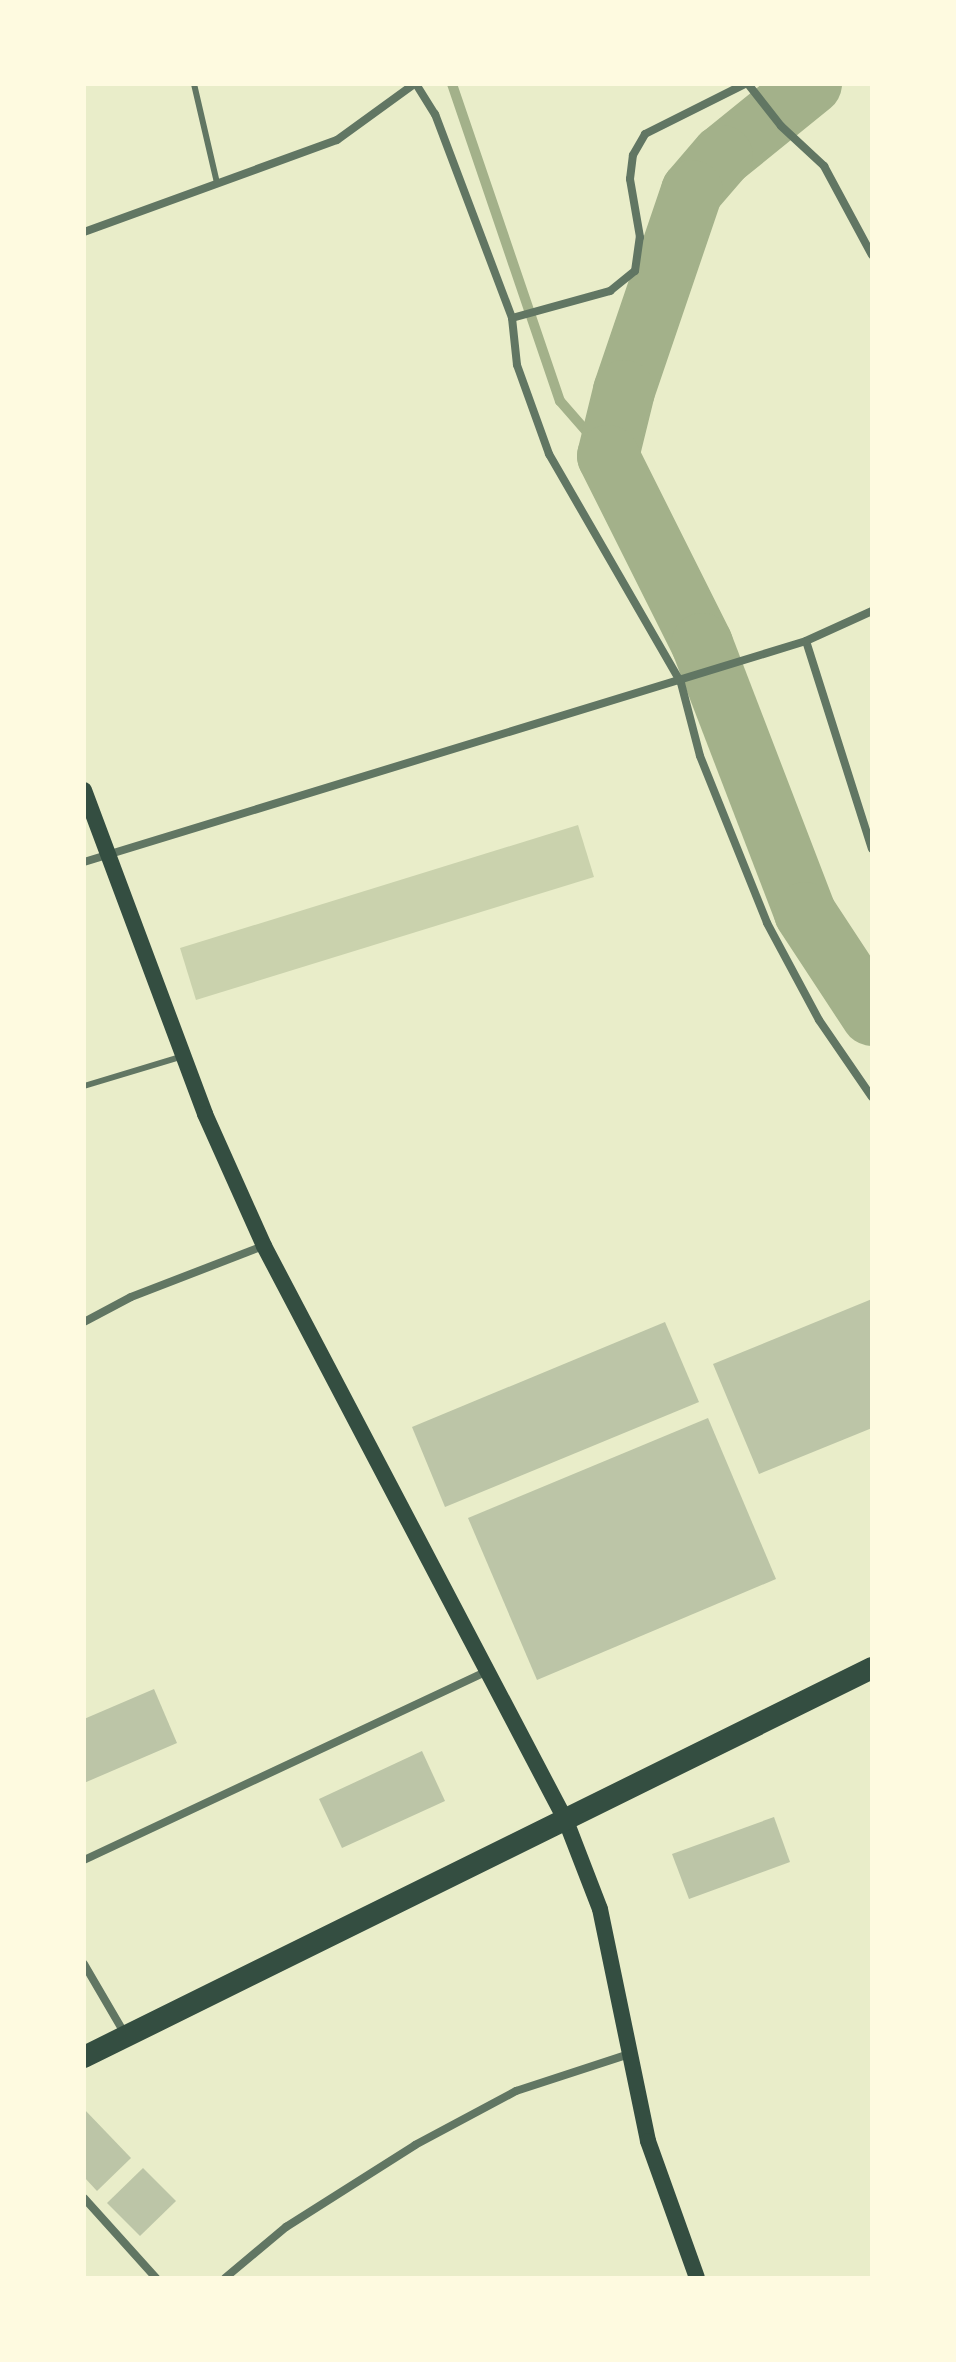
<!DOCTYPE html>
<html>
<head>
<meta charset="utf-8">
<style>
  body { margin:0 }
  #map { position:relative; width:956px; height:2362px; overflow:hidden; background:#e9edc9; font-family:Montserrat,sans-serif }
  div>[style] { position:absolute }
  .green>* { inset:0; background:#cad2ad }
  .stream>* { height:10px; margin:-5px; padding:0 5px; transform-origin:5px; border-radius:5px; background:#a3b18a }
  .river>* { height:62px; margin:-31px; padding:0 31px; transform-origin:31px; border-radius:31px; background:#a3b18a }
  .building>* { inset:0; background:#bcc5a7 }
  .service>* { height:6px; margin:-3px; padding:0 3px; transform-origin:3px; border-radius:3px; background:#617663 }
  .minor>* { height:8px; margin:-4px; padding:0 4px; transform-origin:4px; border-radius:4px; background:#617663 }
  .secondary>* { height:16px; margin:-8px; padding:0 8px; transform-origin:8px; border-radius:8px; background:#344e41 }
  .trunk>* { height:22px; margin:-11px; padding:0 11px; transform-origin:11px; border-radius:11px; background:#344e41 }
  span { translate:-50% -50%; white-space:nowrap; text-align:center; line-height:1.15; -webkit-text-stroke:6px #fefae0; paint-order:stroke }
  .frame { position:absolute; inset:0; border:86px solid #fefae0; pointer-events:none }
</style>
</head>
<body>
<div id="map">
  <div class="green">
    <i style="clip-path:polygon(578px 825px,594px 877px,196px 1000px,180px 948px)"></i>
  </div>
  <div class="stream">
    <i style="left:452px;top:84px;width:335px;rotate:71.2deg"></i>
    <i style="left:560px;top:401px;width:73px;rotate:48.9deg"></i>
  </div>
  <div class="river">
    <i style="left:811px;top:84px;width:114px;rotate:141deg"></i>
    <i style="left:722px;top:156px;width:46px;rotate:130.6deg"></i>
    <i style="left:692px;top:191px;width:211px;rotate:108.8deg"></i>
    <i style="left:624px;top:391px;width:67px;rotate:103.8deg"></i>
    <i style="left:608px;top:456px;width:210px;rotate:63.4deg"></i>
    <i style="left:702px;top:644px;width:288px;rotate:69deg"></i>
    <i style="left:805px;top:913px;width:122px;rotate:56.7deg"></i>
  </div>
  <div class="building">
    <i style="clip-path:polygon(872px 1299px,872px 1428px,759px 1474px,713px 1364px)"></i>
    <i style="clip-path:polygon(665px 1322px,699px 1402px,445px 1507px,412px 1427px)"></i>
    <i style="clip-path:polygon(708px 1418px,776px 1579px,537px 1680px,468px 1518px)"></i>
    <i style="clip-path:polygon(154px 1689px,177px 1743px,84px 1783px,84px 1719px)"></i>
    <i style="clip-path:polygon(422px 1751px,445px 1801px,342px 1848px,319px 1799px)"></i>
    <i style="clip-path:polygon(774px 1817px,790px 1862px,689px 1899px,672px 1854px)"></i>
    <i style="clip-path:polygon(84px 2109px,131px 2158px,97px 2191px,84px 2177px)"></i>
    <i style="clip-path:polygon(143px 2168px,176px 2201px,140px 2236px,107px 2203px)"></i>
  </div>
  <div class="service">
    <i style="left:194px;top:84px;width:102px;rotate:76.9deg"></i>
    <i style="left:84px;top:1086px;width:100px;rotate:-16.8deg"></i>
  </div>
  <div class="minor">
    <i style="left:416px;top:84px;width:36px;rotate:58deg"></i>
    <i style="left:435px;top:114px;width:218px;rotate:69.3deg"></i>
    <i style="left:512px;top:318px;width:47px;rotate:83.9deg"></i>
    <i style="left:517px;top:365px;width:95px;rotate:70.2deg"></i>
    <i style="left:549px;top:454px;width:264px;rotate:60deg"></i>
    <i style="left:681px;top:683px;width:75px;rotate:75.4deg"></i>
    <i style="left:700px;top:756px;width:180px;rotate:68.1deg"></i>
    <i style="left:767px;top:923px;width:110px;rotate:61.8deg"></i>
    <i style="left:819px;top:1020px;width:93px;rotate:55.5deg"></i>
    <i style="left:748px;top:84px;width:53px;rotate:51.8deg"></i>
    <i style="left:781px;top:126px;width:59px;rotate:42.9deg"></i>
    <i style="left:824px;top:166px;width:101px;rotate:61.7deg"></i>
    <i style="left:84px;top:232px;width:269px;rotate:-20deg"></i>
    <i style="left:337px;top:140px;width:95px;rotate:-36deg"></i>
    <i style="left:512px;top:318px;width:102px;rotate:-15.4deg"></i>
    <i style="left:610px;top:291px;width:32px;rotate:-39deg"></i>
    <i style="left:635px;top:271px;width:34px;rotate:-82deg"></i>
    <i style="left:640px;top:237px;width:59px;rotate:-99.8deg"></i>
    <i style="left:630px;top:179px;width:24px;rotate:-83deg"></i>
    <i style="left:633px;top:155px;width:24px;rotate:-60deg"></i>
    <i style="left:645px;top:134px;width:112px;rotate:-26.6deg"></i>
    <i style="left:872px;top:611px;width:72px;rotate:155.6deg"></i>
    <i style="left:806px;top:641px;width:218px;rotate:72.4deg"></i>
    <i style="left:84px;top:862px;width:755px;rotate:-17.02deg"></i>
    <i style="left:84px;top:1322px;width:53px;rotate:-28deg"></i>
    <i style="left:131px;top:1297px;width:142px;rotate:-21.1deg"></i>
    <i style="left:84px;top:1860px;width:447px;rotate:-25.1deg"></i>
    <i style="left:84px;top:1964px;width:83px;rotate:59.7deg"></i>
    <i style="left:84px;top:2198px;width:108px;rotate:48deg"></i>
    <i style="left:225px;top:2278px;width:80px;rotate:-39.9deg"></i>
    <i style="left:286px;top:2227px;width:153px;rotate:-32.4deg"></i>
    <i style="left:415px;top:2145px;width:115px;rotate:-28.1deg"></i>
    <i style="left:516px;top:2091px;width:122px;rotate:-18.1deg"></i>
  </div>
  <div class="secondary">
    <i style="left:84px;top:790px;width:346px;rotate:69.5deg"></i>
    <i style="left:205px;top:1114px;width:145px;rotate:65.9deg"></i>
    <i style="left:264px;top:1246px;width:649px;rotate:62.29deg"></i>
    <i style="left:566px;top:1821px;width:94px;rotate:68.9deg"></i>
    <i style="left:600px;top:1909px;width:237px;rotate:78.3deg"></i>
    <i style="left:648px;top:2141px;width:145px;rotate:70.3deg"></i>
  </div>
  <div class="trunk">
    <i style="left:84px;top:2057px;width:879px;rotate:-26.27deg"></i>
  </div>
  <div class="frame"></div>
</div>
</body>
</html>
